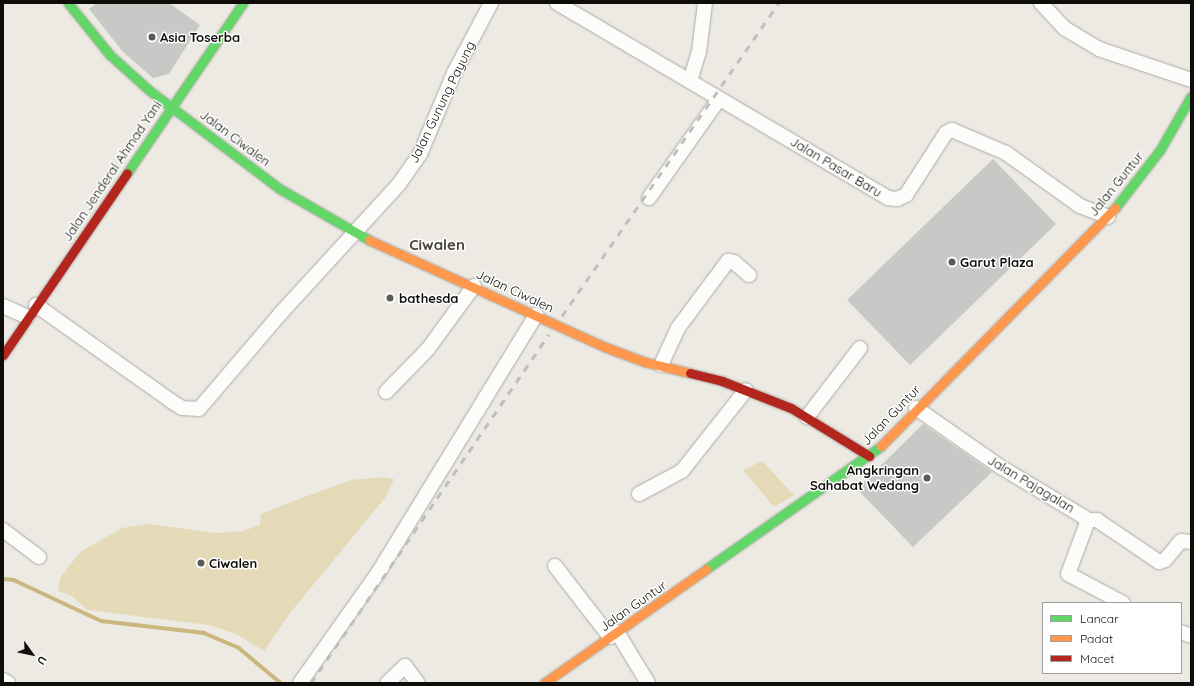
<!DOCTYPE html>
<html>
<head>
<meta charset="utf-8">
<style>
  body { margin:0 }
  #map { position:relative; width:1194px; height:686px; overflow:hidden; background:#edeae3; font-family:Quicksand,sans-serif }
  div>[style] { position:absolute }
  .green>* { inset:0; background:#e5dab7 }
  .stream>* { height:3.5px; margin:-1.75px; padding:0 1.75px; transform-origin:1.75px; border-radius:1.75px; background:#c9b77e }
  .building>* { inset:0; background:#c7c9c7 }
  .roads { filter:drop-shadow(0 0 1px #acaaa5) drop-shadow(0 0 1px #acaaa5) }
  .street>* { height:14px; margin:-7px; padding:0 7px; transform-origin:7px; border-radius:7px; background:#fcfcfb }
  .fast>* { height:9px; margin:-4.5px; padding:0 4.5px; transform-origin:4.5px; border-radius:4.5px; background:#63d668 }
  .slow>* { height:9px; margin:-4.5px; padding:0 4.5px; transform-origin:4.5px; border-radius:4.5px; background:#ff974d }
  .jam>* { height:9px; margin:-4.5px; padding:0 4.5px; transform-origin:4.5px; border-radius:4.5px; background:#b3261e }
  .rail>* { height:3px; margin-top:-1.5px; transform-origin:0; background:repeating-linear-gradient(90deg,#bebebc 0 7px,transparent 0 14px) }
  .dots>* { width:11px; height:11px; translate:-50% -50%; box-sizing:border-box; border:2px solid #fff; border-radius:50% }
  span { translate:-50% -50%; white-space:nowrap; text-align:center; line-height:1.15; -webkit-text-stroke:3px #fff; paint-order:stroke }
  .poi-label { font-size:13px; color:#0e0d09; font-weight:700 }
  .left { translate:0 -50%; text-align:left }
  .right { translate:-100% -50%; text-align:right }
  .street-label { font-size:13px; color:#0e0d09 }
  .quarter-label { font-size:15px; color:#474339; font-weight:700 }
  .frame { position:absolute; inset:0; border:4px solid #0e0d09; pointer-events:none }
  .legend { position:absolute; left:1042px; top:602px; width:140px; height:72px; box-sizing:border-box; background:#fff; border:1px solid #9f9e9d; margin:0; padding:5px 7px; list-style:none; font-size:12px; color:#0e0d09 }
  .legend li { display:flex; align-items:center; gap:8px; height:20px }
  .legend b { width:20px; border:1px solid #9f9e9d }
  .north { position:absolute; left:12px; top:634px; width:40px; height:40px; -webkit-text-stroke:3px #fff; paint-order:stroke; rotate:123deg; font-size:11px; font-weight:700; line-height:16px; text-align:center; color:#0e0d09 }
  .north::after { content:''; display:block; margin:auto; width:14px; height:18px; background:#0e0d09; clip-path:polygon(50% 0,100% 100%,50% 72%,0 100%) }
</style>
</head>
<body>
<div id="map">
  <div class="green">
    <i style="clip-path:polygon(762px 461px,794px 495px,774px 507px,743px 470px)"></i>
    <i style="clip-path:polygon(384px 477px,394px 479px,385px 498px,290px 613px,264px 651px,236px 634px,209px 625px,87px 610px,72px 596px,58px 591px,60px 578px,80px 552px,122px 528px,149px 524px,216px 533px,243px 531px,260px 525px,261px 514px,288px 503px,351px 480px)"></i>
  </div>
  <div class="stream">
    <i style="left:3px;top:579px;width:11px;rotate:5deg"></i>
    <i style="left:14px;top:580px;width:96px;rotate:25.2deg"></i>
    <i style="left:101px;top:621px;width:104px;rotate:6.6deg"></i>
    <i style="left:204px;top:633px;width:38px;rotate:23deg"></i>
    <i style="left:239px;top:648px;width:55px;rotate:39.8deg"></i>
  </div>
  <div class="building">
    <i style="clip-path:polygon(97px 3px,169px 3px,200px 25px,169px 74px,153px 78px,123px 52px,89px 9px)"></i>
    <i style="clip-path:polygon(993px 159px,1056px 224px,910px 365px,847px 300px)"></i>
    <i style="clip-path:polygon(923px 424px,992px 472px,913px 547px,857px 489px)"></i>
  </div>
  <div class="roads">
    <div class="street">
      <i style="left:557px;top:3px;width:384px;rotate:30.5deg"></i>
      <i style="left:888px;top:198px;width:9px;rotate:6deg"></i>
      <i style="left:897px;top:199px;width:10px;rotate:-24deg"></i>
      <i style="left:906px;top:195px;width:74px;rotate:-57.2deg"></i>
      <i style="left:946px;top:133px;width:7px;rotate:-27deg"></i>
      <i style="left:952px;top:130px;width:59px;rotate:23.1deg"></i>
      <i style="left:1006px;top:153px;width:91px;rotate:35.6deg"></i>
      <i style="left:1080px;top:206px;width:30px;rotate:21deg"></i>
      <i style="left:1041px;top:3px;width:34px;rotate:47deg"></i>
      <i style="left:1064px;top:28px;width:41px;rotate:31deg"></i>
      <i style="left:1099px;top:49px;width:97px;rotate:18.6deg"></i>
      <i style="left:690px;top:81px;width:30px;rotate:-73deg"></i>
      <i style="left:699px;top:52px;width:49px;rotate:-83deg"></i>
      <i style="left:649px;top:198px;width:121px;rotate:-54.7deg"></i>
      <i style="left:36px;top:305px;width:166px;rotate:35.4deg"></i>
      <i style="left:171px;top:401px;width:13px;rotate:32deg"></i>
      <i style="left:182px;top:408px;width:17px;rotate:3deg"></i>
      <i style="left:199px;top:409px;width:125px;rotate:-49.5deg"></i>
      <i style="left:280px;top:314px;width:176px;rotate:-47.5deg"></i>
      <i style="left:399px;top:184px;width:37px;rotate:-55deg"></i>
      <i style="left:420px;top:154px;width:88px;rotate:-67.2deg"></i>
      <i style="left:454px;top:73px;width:79px;rotate:-62.1deg"></i>
      <i style="left:3px;top:306px;width:27px;rotate:24deg"></i>
      <i style="left:661px;top:365px;width:41px;rotate:-65.3deg"></i>
      <i style="left:678px;top:328px;width:84px;rotate:-53.3deg"></i>
      <i style="left:728px;top:261px;width:6px;rotate:9deg"></i>
      <i style="left:734px;top:262px;width:20px;rotate:41deg"></i>
      <i style="left:386px;top:392px;width:60px;rotate:-45.7deg"></i>
      <i style="left:428px;top:349px;width:78px;rotate:-53.9deg"></i>
      <i style="left:916px;top:408px;width:101px;rotate:34.9deg"></i>
      <i style="left:999px;top:466px;width:99px;rotate:31deg"></i>
      <i style="left:1084px;top:517px;width:7px;rotate:63deg"></i>
      <i style="left:1087px;top:523px;width:54px;rotate:110.4deg"></i>
      <i style="left:1068px;top:574px;width:62px;rotate:27.8deg"></i>
      <i style="left:807px;top:417px;width:87px;rotate:-52.5deg"></i>
      <i style="left:639px;top:494px;width:49px;rotate:-28.1deg"></i>
      <i style="left:682px;top:471px;width:103px;rotate:-51.7deg"></i>
      <i style="left:1086px;top:520px;width:11px"></i>
      <i style="left:1097px;top:520px;width:75px;rotate:34.1deg"></i>
      <i style="left:1159px;top:562px;width:6px;rotate:-18deg"></i>
      <i style="left:1165px;top:560px;width:25px;rotate:-50deg"></i>
      <i style="left:1181px;top:541px;width:10px;rotate:6deg"></i>
      <i style="left:3px;top:530px;width:45px;rotate:36.9deg"></i>
      <i style="left:555px;top:566px;width:90px;rotate:52.2deg"></i>
      <i style="left:617px;top:632px;width:60px;rotate:58.7deg"></i>
      <i style="left:1181px;top:632px;width:11px;rotate:22deg"></i>
      <i style="left:3px;top:680px;width:6px;rotate:31deg"></i>
      <i style="left:300px;top:683px;width:135px;rotate:-54.7deg"></i>
      <i style="left:378px;top:573px;width:303px;rotate:-58.5deg"></i>
      <i style="left:387px;top:683px;width:25px;rotate:-43deg"></i>
      <i style="left:405px;top:666px;width:21px;rotate:53deg"></i>
    </div>
    <div class="fast">
      <i style="left:68px;top:3px;width:67px;rotate:51.1deg"></i>
      <i style="left:110px;top:55px;width:54px;rotate:42deg"></i>
      <i style="left:150px;top:91px;width:163px;rotate:37deg"></i>
      <i style="left:280px;top:189px;width:103px;rotate:29.8deg"></i>
      <i style="left:127px;top:173px;width:206px;rotate:-55.7deg"></i>
      <i style="left:1115px;top:208px;width:73px;rotate:-52.2deg"></i>
      <i style="left:1160px;top:150px;width:62px;rotate:-60.1deg"></i>
      <i style="left:706px;top:569px;width:214px;rotate:-35.1deg"></i>
    </div>
    <div class="slow">
      <i style="left:369px;top:240px;width:259px;rotate:24.4deg"></i>
      <i style="left:605px;top:347px;width:43px;rotate:20.6deg"></i>
      <i style="left:645px;top:362px;width:46px;rotate:13.7deg"></i>
      <i style="left:881px;top:446px;width:334px;rotate:-45.5deg"></i>
      <i style="left:544px;top:683px;width:198px;rotate:-35.1deg"></i>
    </div>
    <div class="jam">
      <i style="left:3px;top:355px;width:220px;rotate:-55.7deg"></i>
      <i style="left:690px;top:373px;width:33px;rotate:14deg"></i>
      <i style="left:722px;top:381px;width:74px;rotate:21.4deg"></i>
      <i style="left:791px;top:408px;width:92px;rotate:31.6deg"></i>
    </div>
  </div>
  <div class="rail">
    <i style="left:562px;top:316px;width:381px;rotate:-55.3deg"></i>
    <i style="left:311px;top:683px;width:422px;rotate:-55.7deg"></i>
  </div>
  <div class="dots">
    <i style="left:152px;top:37px;background:#5c5a55"></i>
    <i style="left:952px;top:262px;background:#5c5a55"></i>
    <i style="left:390px;top:298px;background:#5c5a55"></i>
    <i style="left:927px;top:478px;background:#5c5a55"></i>
    <i style="left:201px;top:563px;background:#5c5a55"></i>
  </div>
  <div class="poi-label">
    <span class="left" style="left:160px;top:37px">Asia Toserba</span>
    <span class="left" style="left:960px;top:262px">Garut Plaza</span>
    <span class="left" style="left:399px;top:298px">bathesda</span>
    <span class="right" style="left:919px;top:478px">Angkringan<br>Sahabat Wedang</span>
    <span class="left" style="left:209px;top:563px">Ciwalen</span>
  </div>
  <div class="street-label">
    <span style="left:442px;top:102px;rotate:-64deg">Jalan Gunung Payung</span>
    <span style="left:235px;top:138px;rotate:37deg">Jalan Ciwalen</span>
    <span style="left:836px;top:167px;rotate:31deg">Jalan Pasar Baru</span>
    <span style="left:112px;top:171px;rotate:-56deg">Jalan Jenderal Ahmad Yani</span>
    <span style="left:1116px;top:184px;rotate:-51deg">Jalan Guntur</span>
    <span style="left:515px;top:291px;rotate:25deg">Jalan Ciwalen</span>
    <span style="left:891px;top:415px;rotate:-46deg">Jalan Guntur</span>
    <span style="left:1031px;top:484px;rotate:31deg">Jalan Pajagalan</span>
    <span style="left:633px;top:606px;rotate:-35deg">Jalan Guntur</span>
  </div>
  <div class="quarter-label">
    <span style="left:437px;top:245px">Ciwalen</span>
  </div>
  <div class="frame"></div>
  <ul class="legend">
  <li><b style="height:5px;background:#63d668"></b>Lancar</li>
  <li><b style="height:5px;background:#ff974d"></b>Padat</li>
  <li><b style="height:5px;background:#b3261e"></b>Macet</li>
  </ul>
  <div class="north">U</div>
</div>
</body>
</html>
